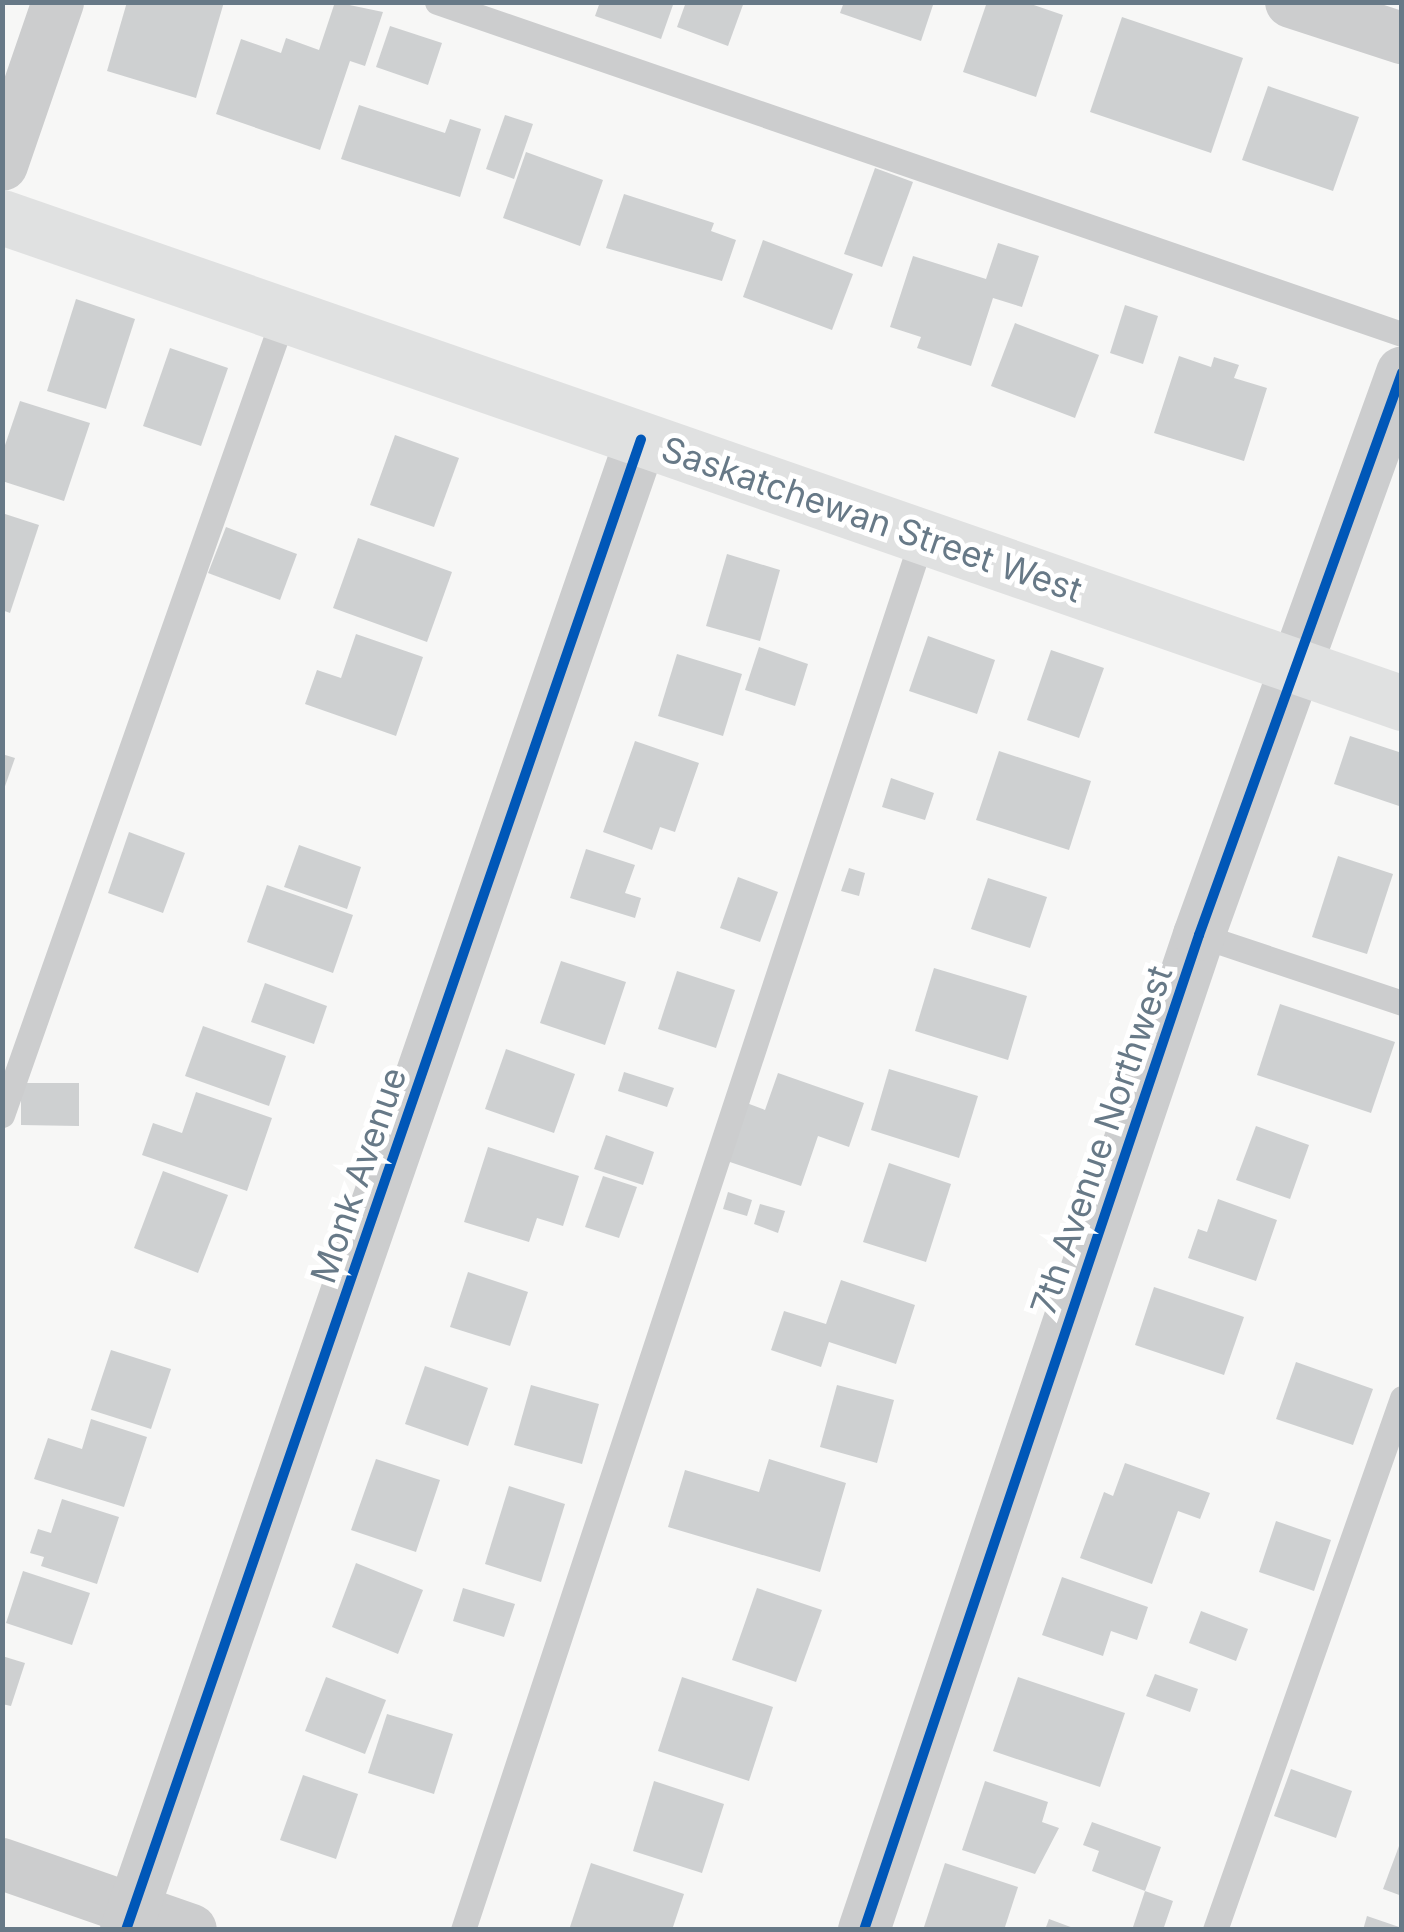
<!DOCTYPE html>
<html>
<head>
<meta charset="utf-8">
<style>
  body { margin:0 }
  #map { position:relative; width:1404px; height:1932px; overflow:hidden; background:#f7f7f6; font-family:Inter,sans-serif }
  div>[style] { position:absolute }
  .building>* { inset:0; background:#ced0d1 }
  .lane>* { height:25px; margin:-12.5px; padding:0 12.5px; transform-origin:12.5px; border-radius:12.5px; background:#cccdce }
  .street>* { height:52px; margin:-26px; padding:0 26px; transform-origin:26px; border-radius:26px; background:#cccdce }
  .secondary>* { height:55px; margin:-27.5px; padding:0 27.5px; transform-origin:27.5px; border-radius:27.5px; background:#e0e1e1 }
  .cycleway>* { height:10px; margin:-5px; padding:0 5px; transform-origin:5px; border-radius:5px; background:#0057b8 }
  span { translate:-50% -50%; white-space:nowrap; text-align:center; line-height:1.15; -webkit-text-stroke:10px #fff; paint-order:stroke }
  .street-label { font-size:35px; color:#677987 }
  .frame { position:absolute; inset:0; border:5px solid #677987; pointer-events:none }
</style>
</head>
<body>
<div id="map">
  <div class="building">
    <i style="clip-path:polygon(127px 2px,224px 2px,196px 98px,107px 71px)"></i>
    <i style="clip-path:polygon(335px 2px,383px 12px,365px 66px,350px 61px,320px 150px,216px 114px,241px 39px,281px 53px,286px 38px,319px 50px)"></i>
    <i style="clip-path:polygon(600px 2px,674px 2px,661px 39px,595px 16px)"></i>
    <i style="clip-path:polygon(686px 2px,744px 2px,728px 46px,677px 27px)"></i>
    <i style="clip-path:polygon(844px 2px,934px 2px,921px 41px,840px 13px)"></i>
    <i style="clip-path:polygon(987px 2px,1025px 2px,1063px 15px,1036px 97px,963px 72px)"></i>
    <i style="clip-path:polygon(1122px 17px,1243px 58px,1211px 153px,1090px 112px)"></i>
    <i style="clip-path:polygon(390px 26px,442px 43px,428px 85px,376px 67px)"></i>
    <i style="clip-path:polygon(1268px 86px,1359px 117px,1333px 191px,1242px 160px)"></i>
    <i style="clip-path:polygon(359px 105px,445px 133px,450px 119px,481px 129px,460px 197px,341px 159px)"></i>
    <i style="clip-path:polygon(505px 115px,533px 124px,514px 179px,486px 169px)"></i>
    <i style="clip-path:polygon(526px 152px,603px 180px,580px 246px,503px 218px)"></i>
    <i style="clip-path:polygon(875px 168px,913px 182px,882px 267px,844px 254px)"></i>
    <i style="clip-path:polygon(624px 194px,714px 223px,711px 231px,736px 240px,722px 281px,606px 248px)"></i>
    <i style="clip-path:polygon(763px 240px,853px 274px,832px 330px,743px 297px)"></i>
    <i style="clip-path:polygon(998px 243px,1039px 256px,1022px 307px,993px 298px,971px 366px,917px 348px,921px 337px,890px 327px,913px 256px,986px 279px)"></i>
    <i style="clip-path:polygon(76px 299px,135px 319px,106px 409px,47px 391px)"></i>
    <i style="clip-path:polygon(1125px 305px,1158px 316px,1143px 364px,1110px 353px)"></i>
    <i style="clip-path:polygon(1015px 323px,1099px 355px,1075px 418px,991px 386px)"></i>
    <i style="clip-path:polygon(170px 348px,228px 368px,201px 446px,143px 426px)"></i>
    <i style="clip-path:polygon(1179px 356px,1211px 367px,1214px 357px,1239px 365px,1234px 378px,1267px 388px,1244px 461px,1154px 433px)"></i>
    <i style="clip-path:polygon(20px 401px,90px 423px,64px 501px,2px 481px,2px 454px)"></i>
    <i style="clip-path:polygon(395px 435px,459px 458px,434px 527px,370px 505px)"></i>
    <i style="clip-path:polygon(2px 513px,39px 525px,10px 613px,2px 610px)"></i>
    <i style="clip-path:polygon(226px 527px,297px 554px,280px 600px,208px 573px)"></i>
    <i style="clip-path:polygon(358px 538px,452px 572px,427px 642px,333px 608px)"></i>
    <i style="clip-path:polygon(727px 554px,780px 570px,760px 641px,706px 626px)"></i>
    <i style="clip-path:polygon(356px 634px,423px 657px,396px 736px,305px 704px,317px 670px,341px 678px)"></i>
    <i style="clip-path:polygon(928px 636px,995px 660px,977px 714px,909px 691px)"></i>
    <i style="clip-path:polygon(759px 647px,808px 664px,795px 706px,745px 690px)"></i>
    <i style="clip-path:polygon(1051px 650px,1104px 668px,1079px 738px,1027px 720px)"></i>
    <i style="clip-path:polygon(677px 654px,742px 674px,723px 736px,658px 716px)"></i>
    <i style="clip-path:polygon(1350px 736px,1402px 753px,1402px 807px,1334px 784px)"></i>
    <i style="clip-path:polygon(635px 741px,699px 763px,675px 832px,660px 827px,652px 850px,603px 832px)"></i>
    <i style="clip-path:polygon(999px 751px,1091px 781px,1069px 850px,976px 820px)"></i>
    <i style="clip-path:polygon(2px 754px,15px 758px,3px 792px,2px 792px)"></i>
    <i style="clip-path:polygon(891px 778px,934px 793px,925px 820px,882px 807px)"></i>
    <i style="clip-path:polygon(129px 832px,185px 853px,163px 913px,108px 893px)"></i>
    <i style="clip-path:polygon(299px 845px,361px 867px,347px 909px,284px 887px)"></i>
    <i style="clip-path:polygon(586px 849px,635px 865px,625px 893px,641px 898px,635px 918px,570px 898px)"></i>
    <i style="clip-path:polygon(1338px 856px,1393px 874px,1367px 954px,1312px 937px)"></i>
    <i style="clip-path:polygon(849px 868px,865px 873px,859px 896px,841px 891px)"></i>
    <i style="clip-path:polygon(738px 877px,778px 892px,760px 942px,720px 928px)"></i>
    <i style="clip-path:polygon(988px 878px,1047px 897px,1030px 948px,971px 929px)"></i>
    <i style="clip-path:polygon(267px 885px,353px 915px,333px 973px,247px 942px)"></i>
    <i style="clip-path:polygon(561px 961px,626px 982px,605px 1045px,540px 1023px)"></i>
    <i style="clip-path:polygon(934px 968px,1027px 996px,1008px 1060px,915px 1031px)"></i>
    <i style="clip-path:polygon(677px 971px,735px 990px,716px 1048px,658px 1029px)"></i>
    <i style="clip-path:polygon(265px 983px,327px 1006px,314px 1044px,251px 1022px)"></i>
    <i style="clip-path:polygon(1280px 1004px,1395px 1042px,1371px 1113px,1257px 1075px)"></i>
    <i style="clip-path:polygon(203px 1026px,286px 1056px,269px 1106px,185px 1076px)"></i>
    <i style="clip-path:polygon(506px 1049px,575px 1074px,554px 1133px,485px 1109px)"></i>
    <i style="clip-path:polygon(889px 1069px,978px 1096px,959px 1158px,871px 1130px)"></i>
    <i style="clip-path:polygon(624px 1072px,674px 1088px,667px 1107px,618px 1091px)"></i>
    <i style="clip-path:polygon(778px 1073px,864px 1103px,849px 1147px,818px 1136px,801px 1186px,724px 1160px,744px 1102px,765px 1110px)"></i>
    <i style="clip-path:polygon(21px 1083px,79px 1083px,79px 1126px,21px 1125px)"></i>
    <i style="clip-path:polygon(196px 1092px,272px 1118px,247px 1191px,142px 1155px,153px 1123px,182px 1133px)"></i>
    <i style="clip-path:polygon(1256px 1126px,1309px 1145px,1290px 1199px,1236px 1180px)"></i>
    <i style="clip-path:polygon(606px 1135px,654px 1152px,643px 1185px,594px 1169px)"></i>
    <i style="clip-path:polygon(488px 1147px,579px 1176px,563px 1226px,537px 1218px,529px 1242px,464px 1222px)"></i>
    <i style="clip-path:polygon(889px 1163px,951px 1184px,926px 1262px,863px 1242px)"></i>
    <i style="clip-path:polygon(163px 1171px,228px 1195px,198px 1273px,134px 1248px)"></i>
    <i style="clip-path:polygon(603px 1176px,637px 1187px,619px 1238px,585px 1227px)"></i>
    <i style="clip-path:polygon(728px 1192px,752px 1200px,747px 1216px,723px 1209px)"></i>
    <i style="clip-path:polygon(1218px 1199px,1277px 1220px,1256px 1281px,1188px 1258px,1198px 1229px,1207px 1232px)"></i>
    <i style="clip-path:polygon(760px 1204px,785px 1211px,778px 1233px,754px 1224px)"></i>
    <i style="clip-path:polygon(468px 1272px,528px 1292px,510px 1346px,450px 1327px)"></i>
    <i style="clip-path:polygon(841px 1280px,915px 1305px,896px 1364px,829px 1342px,821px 1367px,771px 1350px,784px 1311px,826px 1324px)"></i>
    <i style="clip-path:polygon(1154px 1287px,1244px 1317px,1224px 1375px,1135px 1345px)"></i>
    <i style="clip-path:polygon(111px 1350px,171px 1369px,151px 1429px,91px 1410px)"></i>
    <i style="clip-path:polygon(1296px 1362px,1373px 1389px,1353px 1445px,1276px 1419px)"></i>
    <i style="clip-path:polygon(425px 1366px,488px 1388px,468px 1446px,405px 1424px)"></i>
    <i style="clip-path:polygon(531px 1385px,599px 1404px,582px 1464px,514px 1445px)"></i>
    <i style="clip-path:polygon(837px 1385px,894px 1400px,877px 1463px,820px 1447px)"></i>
    <i style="clip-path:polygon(91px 1419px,147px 1437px,124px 1507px,34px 1479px,48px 1438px,82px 1449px)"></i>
    <i style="clip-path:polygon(376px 1459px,440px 1480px,416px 1552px,351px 1530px)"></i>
    <i style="clip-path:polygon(769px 1459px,846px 1483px,820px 1572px,668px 1527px,685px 1470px,759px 1492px)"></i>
    <i style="clip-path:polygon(1125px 1463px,1210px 1493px,1200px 1519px,1178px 1511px,1152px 1584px,1080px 1558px,1104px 1492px,1113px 1496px)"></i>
    <i style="clip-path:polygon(509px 1486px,565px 1504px,541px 1582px,485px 1564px)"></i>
    <i style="clip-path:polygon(62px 1499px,119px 1517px,97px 1584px,41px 1566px,44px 1557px,30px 1553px,38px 1529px,51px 1533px)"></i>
    <i style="clip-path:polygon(1276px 1521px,1331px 1540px,1314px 1591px,1259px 1572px)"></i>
    <i style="clip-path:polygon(356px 1563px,423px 1590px,398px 1654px,332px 1627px)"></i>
    <i style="clip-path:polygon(23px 1571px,90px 1593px,72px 1645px,6px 1623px)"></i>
    <i style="clip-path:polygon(1062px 1577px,1148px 1607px,1137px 1640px,1111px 1631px,1103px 1656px,1042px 1635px)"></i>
    <i style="clip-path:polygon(463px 1588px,515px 1604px,504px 1637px,453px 1621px)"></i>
    <i style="clip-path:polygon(757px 1588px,822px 1610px,796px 1682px,732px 1660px)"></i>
    <i style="clip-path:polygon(1201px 1611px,1248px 1629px,1236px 1661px,1189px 1643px)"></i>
    <i style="clip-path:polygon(2px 1656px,25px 1663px,11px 1706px,2px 1704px)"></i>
    <i style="clip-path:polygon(1155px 1674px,1198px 1689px,1190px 1712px,1146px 1696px)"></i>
    <i style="clip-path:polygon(326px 1677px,386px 1700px,365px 1754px,305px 1731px)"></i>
    <i style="clip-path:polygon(682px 1677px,773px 1707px,749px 1781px,658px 1751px)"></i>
    <i style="clip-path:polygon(1018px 1677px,1125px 1713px,1100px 1787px,993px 1751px)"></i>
    <i style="clip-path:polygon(387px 1714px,453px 1734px,434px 1794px,368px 1773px)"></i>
    <i style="clip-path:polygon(1291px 1769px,1352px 1791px,1336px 1838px,1274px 1816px)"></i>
    <i style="clip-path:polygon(303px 1775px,358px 1794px,336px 1859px,280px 1840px)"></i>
    <i style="clip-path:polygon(654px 1781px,724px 1804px,702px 1873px,633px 1851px)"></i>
    <i style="clip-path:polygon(985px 1781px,1048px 1802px,1042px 1822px,1059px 1828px,1035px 1874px,962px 1850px)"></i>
    <i style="clip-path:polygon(1092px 1822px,1161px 1847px,1145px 1891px,1173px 1901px,1163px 1930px,1133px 1927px,1145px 1891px,1092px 1871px,1099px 1851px,1083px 1845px)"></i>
    <i style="clip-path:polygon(1402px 1838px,1402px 1896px,1383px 1889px)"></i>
    <i style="clip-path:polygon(591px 1863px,684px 1894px,672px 1930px,569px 1930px)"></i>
    <i style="clip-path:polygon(945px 1863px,1018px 1887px,1004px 1930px,923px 1930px)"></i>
    <i style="clip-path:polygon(1367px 1916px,1402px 1928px,1402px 1930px,1363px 1930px)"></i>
    <i style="clip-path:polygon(1049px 1919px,1076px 1929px,1076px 1930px,1045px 1930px)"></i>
  </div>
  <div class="lane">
    <i style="left:437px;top:2px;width:1021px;rotate:18.99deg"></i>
    <i style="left:1199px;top:935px;width:214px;rotate:18.5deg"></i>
    <i style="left:2px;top:1115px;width:848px;rotate:-70.58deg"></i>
    <i style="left:463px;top:1930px;width:1466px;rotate:-71.75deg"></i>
    <i style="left:1215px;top:1930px;width:564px;rotate:-70.63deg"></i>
  </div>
  <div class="street">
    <i style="left:1291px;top:2px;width:117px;rotate:18deg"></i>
    <i style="left:2px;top:165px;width:172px;rotate:-71deg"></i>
    <i style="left:2px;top:1864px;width:200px;rotate:19.2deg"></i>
    <i style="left:126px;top:1930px;width:1577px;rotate:-70.94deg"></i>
    <i style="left:864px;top:1930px;width:1050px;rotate:-71.39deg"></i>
    <i style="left:1199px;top:935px;width:598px;rotate:-70.14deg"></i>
  </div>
  <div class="secondary">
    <i style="left:2px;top:217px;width:1482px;rotate:19.14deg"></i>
  </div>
  <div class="cycleway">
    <i style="left:126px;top:1930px;width:1577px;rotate:-70.94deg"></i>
    <i style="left:864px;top:1930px;width:1050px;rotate:-71.39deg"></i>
    <i style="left:1199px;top:935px;width:598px;rotate:-70.14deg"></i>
  </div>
  <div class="street-label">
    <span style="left:872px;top:519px;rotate:19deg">Saskatchewan Street West</span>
    <span style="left:1101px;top:1140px;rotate:-71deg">7th Avenue Northwest</span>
    <span style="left:358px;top:1175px;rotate:-71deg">Monk Avenue</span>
  </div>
  <div class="frame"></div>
</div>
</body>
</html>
